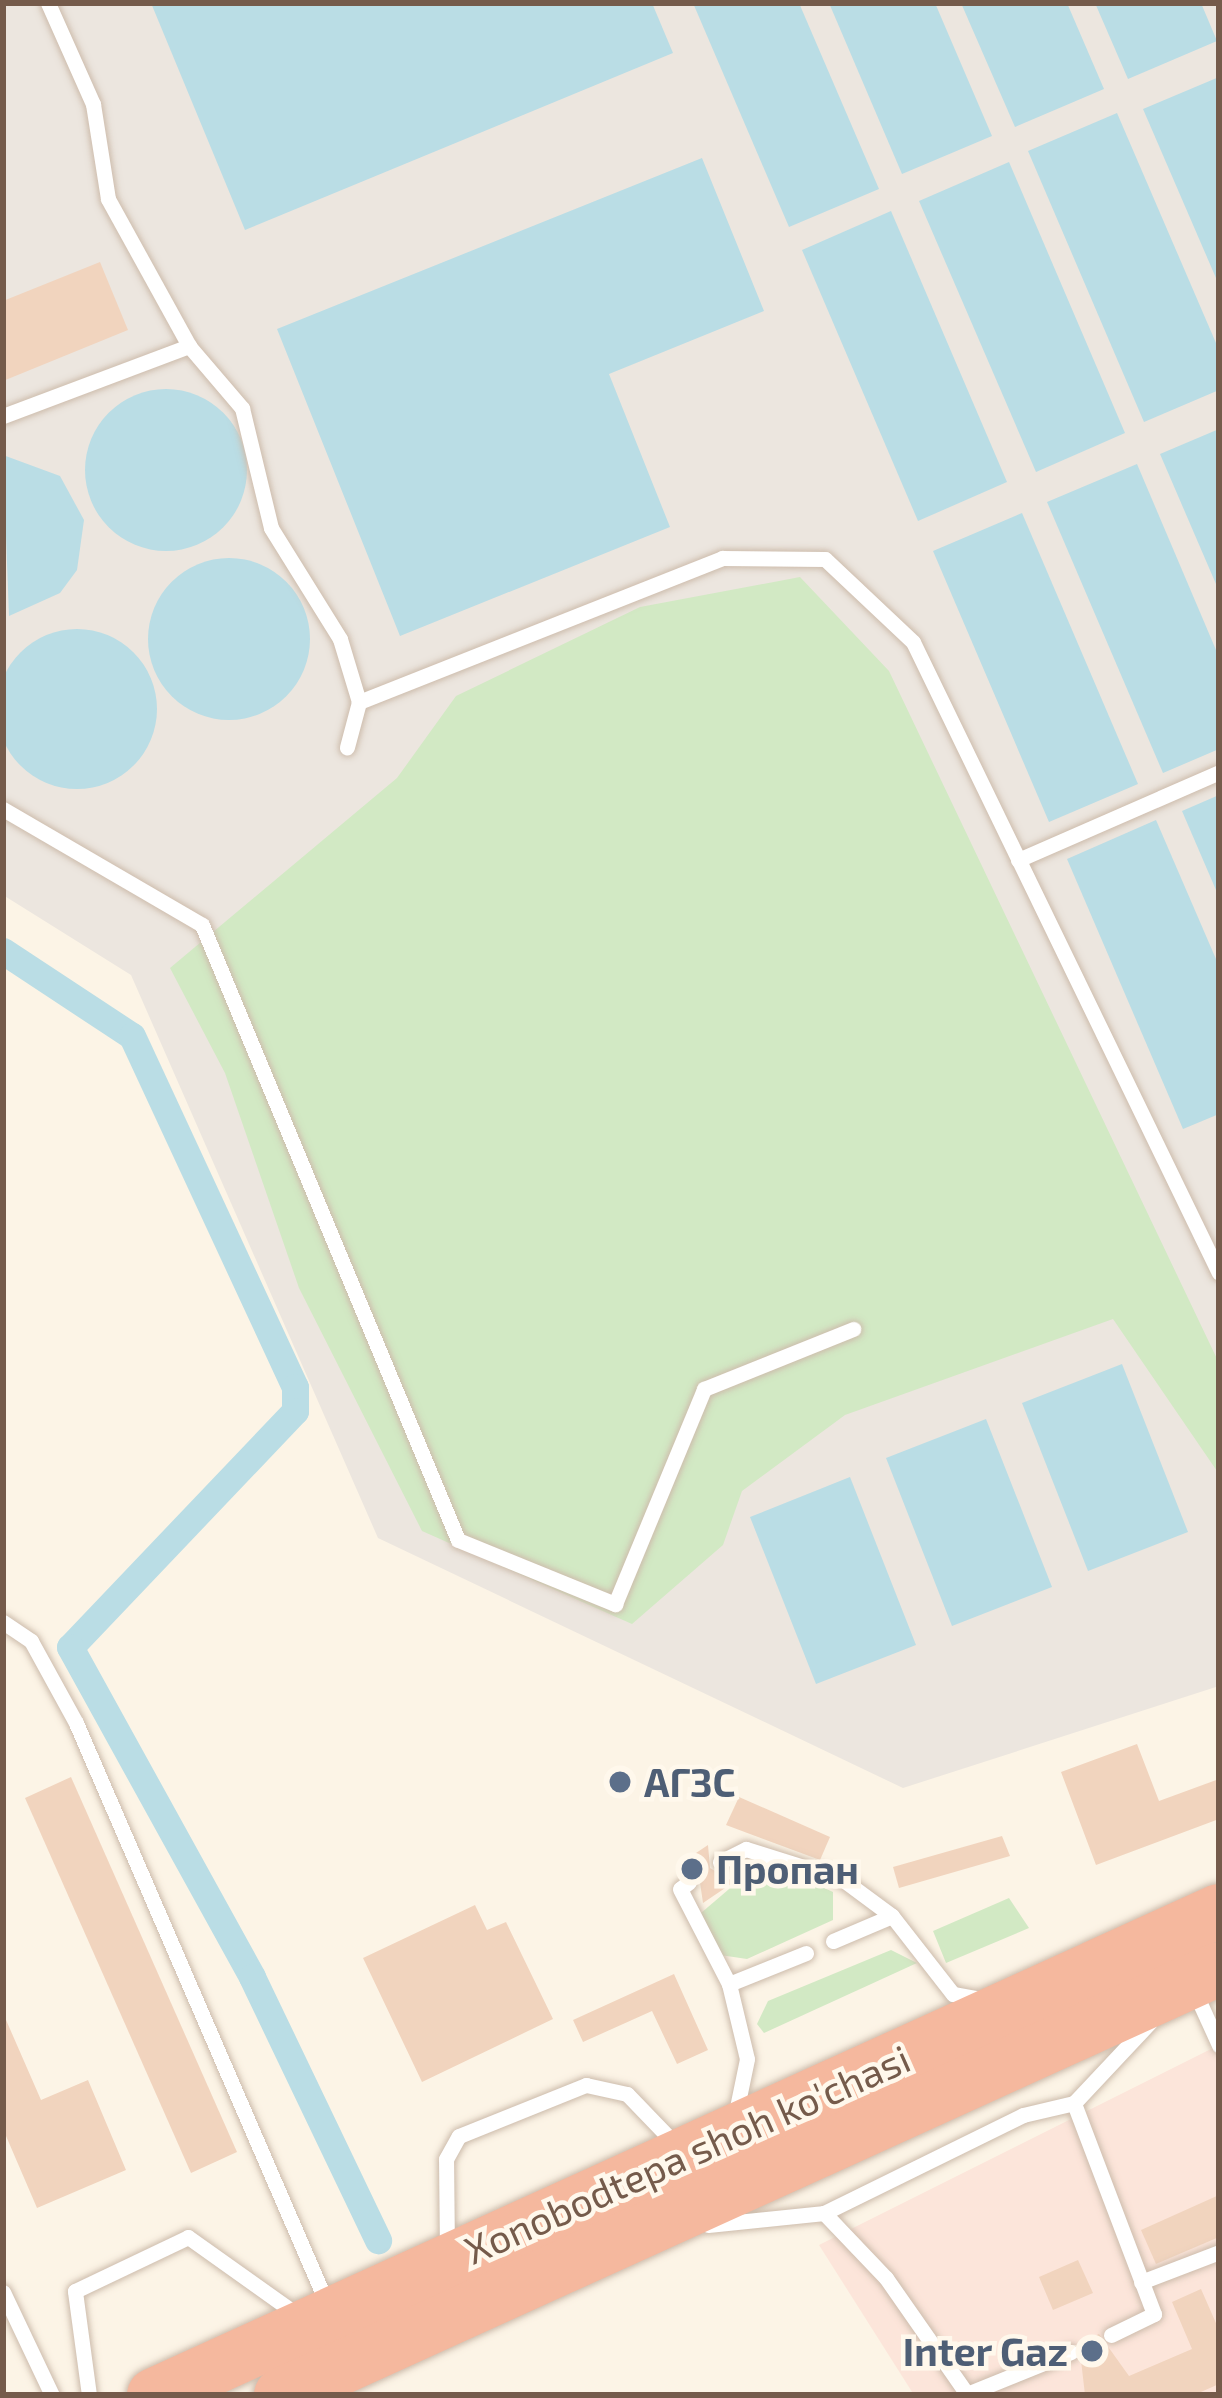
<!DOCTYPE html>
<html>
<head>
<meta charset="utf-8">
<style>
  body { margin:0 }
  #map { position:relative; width:1222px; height:2398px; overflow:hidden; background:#fcf4e6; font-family:"Exo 2",sans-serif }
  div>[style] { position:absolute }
  .commercial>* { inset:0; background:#fce5da }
  .industrial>* { inset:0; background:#ece6df }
  .green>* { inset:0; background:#d2e9c4 }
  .water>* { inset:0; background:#badde5 }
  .round { border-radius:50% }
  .canal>* { height:27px; margin:-13.5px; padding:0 13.5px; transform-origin:13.5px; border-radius:13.5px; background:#badde5 }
  .building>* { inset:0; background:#f1d4be }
  .roads { filter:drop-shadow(0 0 3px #cdbcac) drop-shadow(0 0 3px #cdbcac) }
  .lane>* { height:15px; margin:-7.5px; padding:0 7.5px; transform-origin:7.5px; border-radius:7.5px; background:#fff }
  .highway>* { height:54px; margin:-27px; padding:0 27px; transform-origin:27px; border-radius:27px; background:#f5b89e }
  .dots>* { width:33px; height:33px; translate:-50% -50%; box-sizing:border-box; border:6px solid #fff8ec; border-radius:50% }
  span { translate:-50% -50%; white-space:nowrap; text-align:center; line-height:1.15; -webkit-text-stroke:9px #fff8ec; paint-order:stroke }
  .service-label { font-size:39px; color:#4e5e75; font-weight:700 }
  .left { translate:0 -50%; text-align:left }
  .right { translate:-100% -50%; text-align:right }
  .street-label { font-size:39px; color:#755b4b }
  .frame { position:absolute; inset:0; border:6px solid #755b4b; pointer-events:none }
</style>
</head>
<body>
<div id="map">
  <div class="commercial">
    <i style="clip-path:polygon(1219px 2045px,1219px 2395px,914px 2395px,819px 2245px)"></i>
  </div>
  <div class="industrial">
    <i style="clip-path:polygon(3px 3px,1219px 3px,1219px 1686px,903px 1788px,378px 1538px,131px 975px,3px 895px)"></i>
  </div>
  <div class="green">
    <i style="clip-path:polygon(800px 577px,889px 671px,1219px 1363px,1219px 1474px,1113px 1319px,845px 1415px,742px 1491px,723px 1545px,632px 1624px,422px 1531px,299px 1288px,225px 1073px,170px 968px,397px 778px,456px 696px,640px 607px)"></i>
    <i style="clip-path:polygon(763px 1860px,833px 1892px,833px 1920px,747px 1959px,720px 1955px,701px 1913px)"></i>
    <i style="clip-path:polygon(1009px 1898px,1029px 1928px,946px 1963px,933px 1931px)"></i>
    <i style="clip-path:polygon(891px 1950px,917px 1963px,764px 2033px,757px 2024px,768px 2001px)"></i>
  </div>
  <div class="water">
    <i style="clip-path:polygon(151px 3px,652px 3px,673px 53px,245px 230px)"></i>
    <i style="clip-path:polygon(693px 3px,799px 3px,879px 189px,789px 227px)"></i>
    <i style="clip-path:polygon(829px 3px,935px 3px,992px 136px,902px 174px)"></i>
    <i style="clip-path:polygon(961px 3px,1067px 3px,1104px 89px,1015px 127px)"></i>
    <i style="clip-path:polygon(1095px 3px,1201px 3px,1217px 41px,1128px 79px)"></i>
    <i style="clip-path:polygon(1219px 77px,1219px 285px,1143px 109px)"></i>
    <i style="clip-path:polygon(1117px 113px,1219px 350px,1219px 390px,1144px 422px,1028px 151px)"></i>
    <i style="clip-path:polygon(702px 158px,764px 311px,609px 374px,670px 527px,400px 636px,277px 329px)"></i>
    <i style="clip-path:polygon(1009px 162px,1125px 433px,1036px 472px,919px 201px)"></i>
    <i style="clip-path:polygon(891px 211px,1007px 482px,918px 521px,802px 250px)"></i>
    <i class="round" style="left:85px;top:389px;width:162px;height:162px"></i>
    <i style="clip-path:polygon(1219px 429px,1219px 591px,1160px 454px)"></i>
    <i style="clip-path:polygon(3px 455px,60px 476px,84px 520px,77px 570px,60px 593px,9px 616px)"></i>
    <i style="clip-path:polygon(1137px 464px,1219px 657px,1219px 749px,1163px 773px,1047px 502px)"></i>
    <i style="clip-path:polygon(1022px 513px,1138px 784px,1049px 822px,933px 551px)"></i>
    <i class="round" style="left:148px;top:558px;width:162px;height:162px"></i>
    <i class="round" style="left:-3px;top:629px;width:160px;height:160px"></i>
    <i style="clip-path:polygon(1219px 795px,1219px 897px,1182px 811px)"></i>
    <i style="clip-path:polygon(1156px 820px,1219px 966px,1219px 1114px,1183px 1129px,1067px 859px)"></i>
    <i style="clip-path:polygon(1122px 1364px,1188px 1532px,1088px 1571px,1022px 1403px)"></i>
    <i style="clip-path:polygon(986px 1419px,1052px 1587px,952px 1626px,886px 1458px)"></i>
    <i style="clip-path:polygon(850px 1477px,916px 1645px,816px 1684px,750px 1517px)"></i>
  </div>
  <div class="canal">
    <i style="left:3px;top:951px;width:154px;rotate:33.4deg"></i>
    <i style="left:132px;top:1036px;width:387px;rotate:65.1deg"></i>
    <i style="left:295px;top:1387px;width:24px;rotate:90deg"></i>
    <i style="left:295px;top:1411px;width:326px;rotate:133.6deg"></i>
    <i style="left:70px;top:1647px;width:377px;rotate:61.1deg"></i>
    <i style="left:252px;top:1977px;width:292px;rotate:64.4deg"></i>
  </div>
  <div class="building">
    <i style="clip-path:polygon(100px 262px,128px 330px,3px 381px,3px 301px)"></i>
    <i style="clip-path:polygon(1137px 1744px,1159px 1801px,1219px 1779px,1219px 1819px,1096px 1865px,1061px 1772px)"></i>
    <i style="clip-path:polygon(71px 1777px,237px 2152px,191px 2173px,25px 1798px)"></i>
    <i style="clip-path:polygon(739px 1797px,830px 1837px,820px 1860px,726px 1825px)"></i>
    <i style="clip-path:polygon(1002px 1836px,1010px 1856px,899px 1888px,893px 1867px)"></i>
    <i style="clip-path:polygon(708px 1845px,710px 1868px,734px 1882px,703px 1903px,699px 1876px,678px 1865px)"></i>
    <i style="clip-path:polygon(475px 1905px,487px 1930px,506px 1922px,553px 2019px,422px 2082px,363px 1958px)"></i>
    <i style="clip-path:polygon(674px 1974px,708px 2050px,677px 2064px,652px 2011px,583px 2042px,573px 2020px)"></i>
    <i style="clip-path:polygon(3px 2013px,41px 2100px,88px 2080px,126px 2170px,37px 2208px,3px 2129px)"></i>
    <i style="clip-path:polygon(1219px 2195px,1219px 2237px,1156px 2264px,1141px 2230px)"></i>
    <i style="clip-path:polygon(1078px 2260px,1093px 2293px,1053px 2310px,1039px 2277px)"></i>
    <i style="clip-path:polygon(1201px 2289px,1219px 2330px,1219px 2384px,1194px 2395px,1085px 2395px,1079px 2343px,1099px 2334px,1129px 2376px,1192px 2349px,1172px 2302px)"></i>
  </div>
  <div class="roads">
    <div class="lane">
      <i style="left:48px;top:3px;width:111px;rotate:66deg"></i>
      <i style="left:93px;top:104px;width:96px;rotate:81deg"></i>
      <i style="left:108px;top:199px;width:168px;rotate:61.1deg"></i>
      <i style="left:189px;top:346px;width:82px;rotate:49.5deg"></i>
      <i style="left:242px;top:408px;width:123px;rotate:76.4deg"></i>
      <i style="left:271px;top:528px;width:131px;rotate:58.1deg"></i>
      <i style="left:340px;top:639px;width:66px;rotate:73.2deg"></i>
      <i style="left:359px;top:702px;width:47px;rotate:104.9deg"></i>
      <i style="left:3px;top:416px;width:199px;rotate:-20.6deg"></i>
      <i style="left:359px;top:702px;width:391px;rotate:-21.6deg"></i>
      <i style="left:722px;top:558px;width:103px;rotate:0.6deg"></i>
      <i style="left:825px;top:559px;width:121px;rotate:43.3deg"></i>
      <i style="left:913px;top:642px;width:701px;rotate:64.13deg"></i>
      <i style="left:3px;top:809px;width:230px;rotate:30.2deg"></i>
      <i style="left:202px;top:925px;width:666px;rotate:67.4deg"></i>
      <i style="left:458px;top:1540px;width:170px;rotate:22.2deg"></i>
      <i style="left:615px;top:1604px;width:233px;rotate:-67.5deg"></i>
      <i style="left:704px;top:1389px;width:161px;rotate:-21.9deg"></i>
      <i style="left:1018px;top:860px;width:219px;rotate:-23.6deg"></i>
      <i style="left:3px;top:1622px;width:34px;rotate:34deg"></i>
      <i style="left:31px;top:1641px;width:94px;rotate:61.2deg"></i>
      <i style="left:76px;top:1723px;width:635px;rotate:66.62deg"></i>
      <i style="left:720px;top:1862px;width:29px;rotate:-27deg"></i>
      <i style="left:746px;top:1849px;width:101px;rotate:17.4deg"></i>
      <i style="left:842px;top:1879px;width:62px;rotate:36.5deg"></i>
      <i style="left:892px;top:1916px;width:99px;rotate:52deg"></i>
      <i style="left:953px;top:1994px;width:35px;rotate:10deg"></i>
      <i style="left:689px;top:1882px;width:11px;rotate:142deg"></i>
      <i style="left:680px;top:1889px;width:107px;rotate:62.7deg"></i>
      <i style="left:729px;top:1984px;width:77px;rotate:76.5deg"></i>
      <i style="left:747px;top:2059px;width:59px;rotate:101.7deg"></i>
      <i style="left:833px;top:1941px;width:64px;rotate:-23deg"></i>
      <i style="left:729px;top:1984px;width:83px;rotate:-21.9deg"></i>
      <i style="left:1193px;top:1988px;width:63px;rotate:65.5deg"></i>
      <i style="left:824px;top:2213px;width:222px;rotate:-26.2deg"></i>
      <i style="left:1023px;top:2115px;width:52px;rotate:-13.2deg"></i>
      <i style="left:708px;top:2225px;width:117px;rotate:-5.9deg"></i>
      <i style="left:824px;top:2213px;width:90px;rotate:46.4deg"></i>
      <i style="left:886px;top:2278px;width:141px;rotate:55.1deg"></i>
      <i style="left:967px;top:2394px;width:112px;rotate:-22deg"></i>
      <i style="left:447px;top:2251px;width:92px;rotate:-90.6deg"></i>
      <i style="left:446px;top:2159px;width:26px;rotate:-61deg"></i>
      <i style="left:459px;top:2136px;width:137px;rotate:-21.9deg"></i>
      <i style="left:586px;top:2085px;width:42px;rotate:12.4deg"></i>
      <i style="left:627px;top:2094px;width:75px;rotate:46.1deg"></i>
      <i style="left:1141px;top:2282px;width:84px;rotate:-21deg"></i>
      <i style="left:3px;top:2292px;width:114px;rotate:64.6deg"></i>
      <i style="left:1111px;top:2335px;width:48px;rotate:-26deg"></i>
      <i style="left:1154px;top:2314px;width:226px;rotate:-110.8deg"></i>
      <i style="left:1074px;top:2103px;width:112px;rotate:-46.8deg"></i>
      <i style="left:89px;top:2395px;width:105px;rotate:-97.7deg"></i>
      <i style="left:75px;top:2291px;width:125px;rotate:-25.5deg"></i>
      <i style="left:188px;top:2237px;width:136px;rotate:35.4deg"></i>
    </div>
    <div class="highway">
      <i style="left:154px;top:2395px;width:1170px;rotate:-24.44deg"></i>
      <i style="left:281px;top:2395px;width:1030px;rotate:-24.43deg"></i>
    </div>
  </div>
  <div class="dots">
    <i style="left:620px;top:1782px;background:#5c6f8a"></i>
    <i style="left:692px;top:1869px;background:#5c6f8a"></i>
    <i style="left:1092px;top:2351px;background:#5c6f8a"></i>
  </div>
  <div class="service-label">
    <span class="left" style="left:644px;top:1782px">АГЗС</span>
    <span class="left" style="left:716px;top:1869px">Пропан</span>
    <span class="right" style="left:1068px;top:2351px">Inter Gaz</span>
  </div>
  <div class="street-label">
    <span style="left:687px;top:2154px;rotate:-24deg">Xonobodtepa shoh ko'chasi</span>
  </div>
  <div class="frame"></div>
</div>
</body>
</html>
